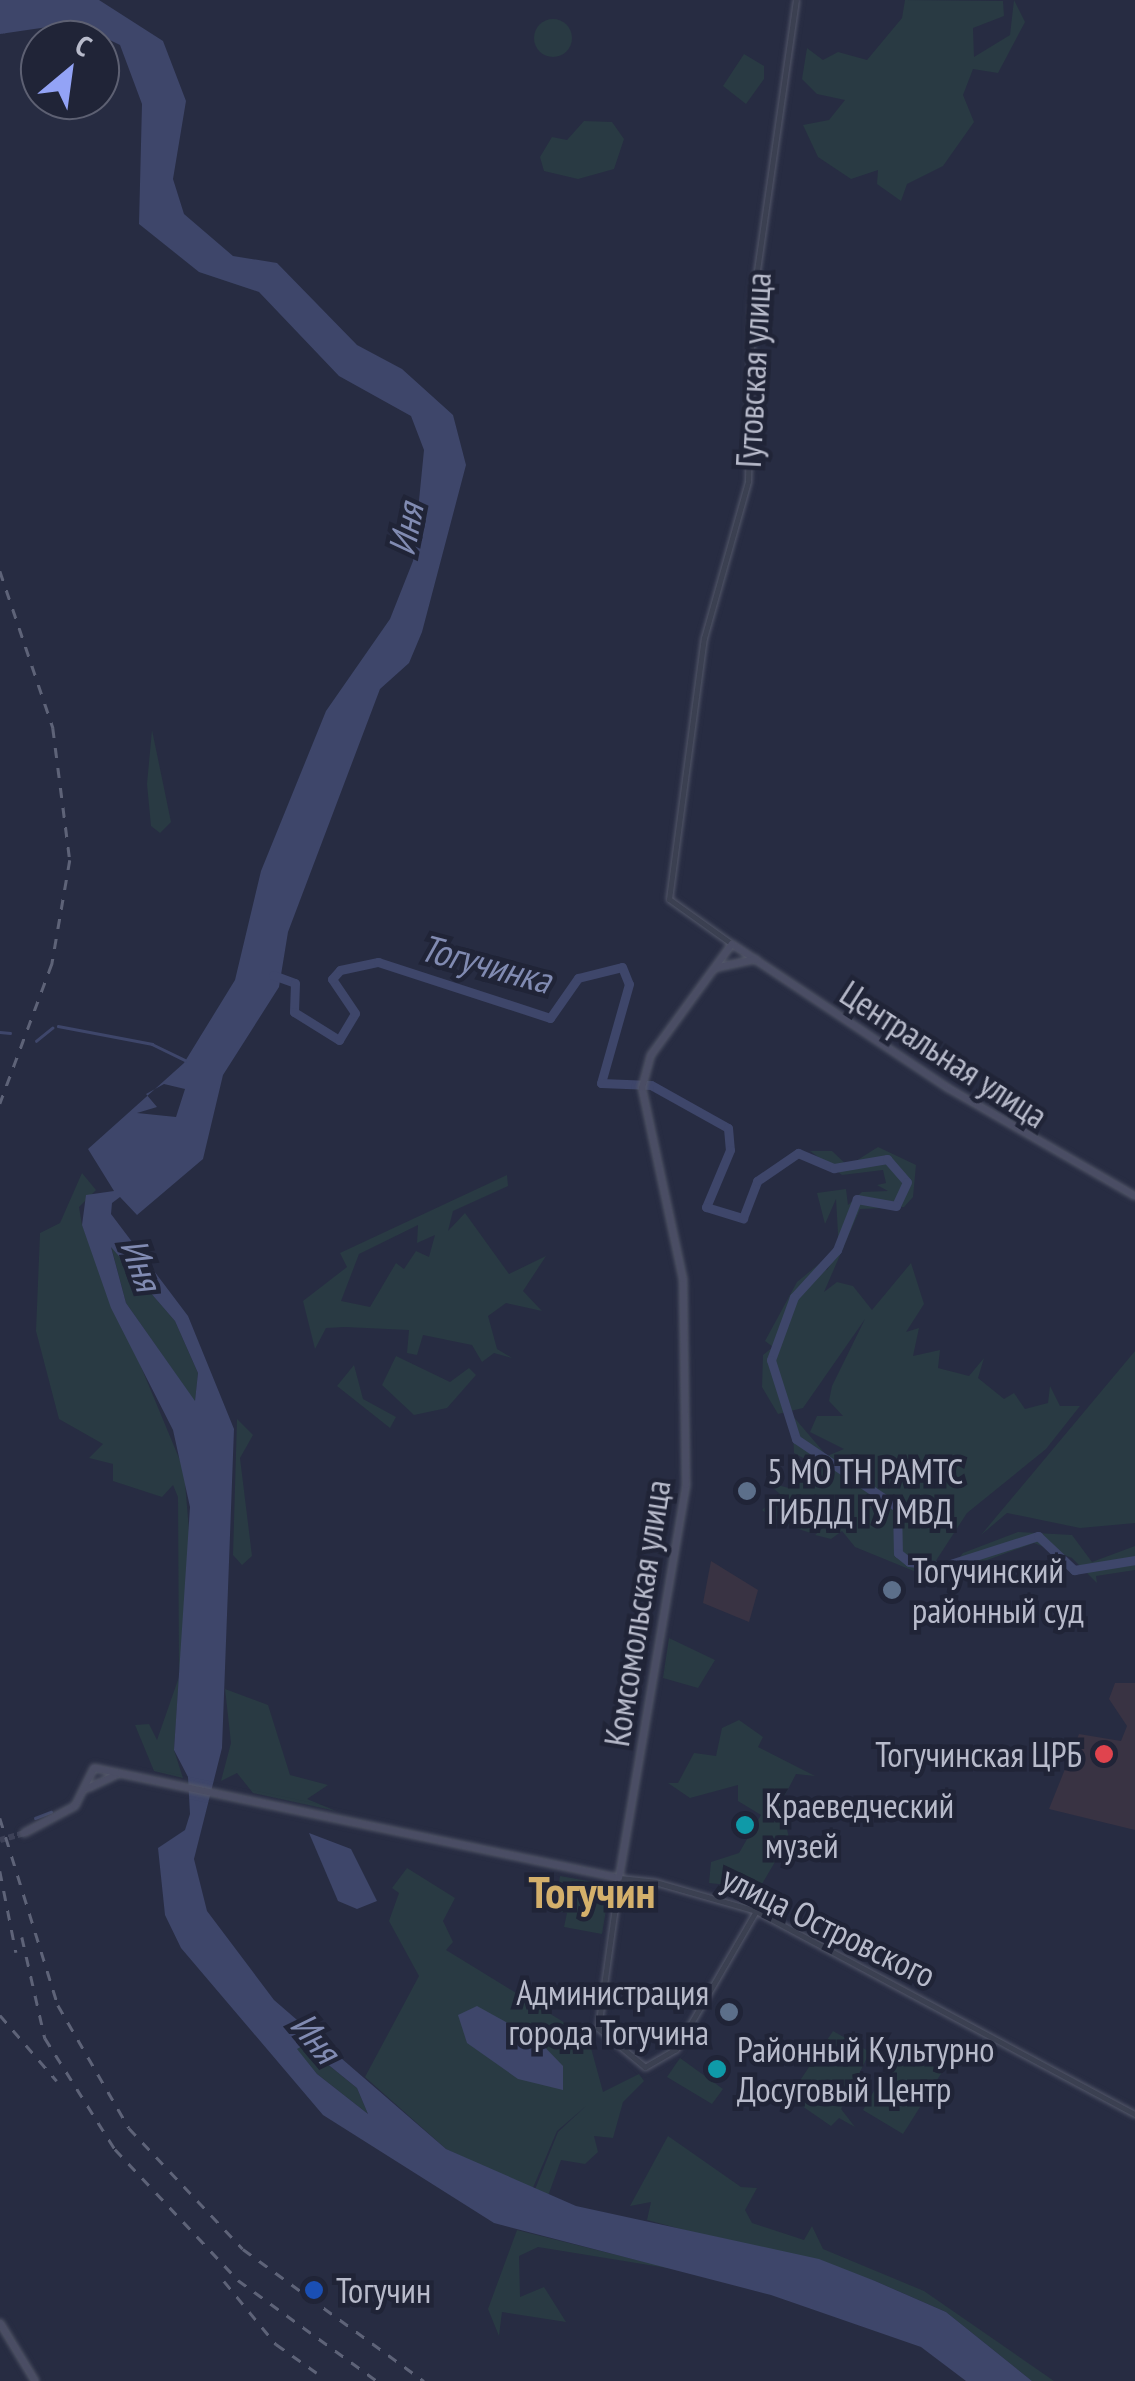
<!DOCTYPE html>
<html>
<head>
<meta charset="utf-8">
<style>
  body { margin:0 }
  #map { position:relative; width:1135px; height:2381px; overflow:hidden; background:#272c42; font-family:"PT Sans Narrow",sans-serif }
  div>[style] { position:absolute }
  .medical>* { inset:0; background:#393343 }
  .green>* { inset:0; background:#293a43 }
  .round { border-radius:50% }
  .water>* { inset:0; background:#3e466a }
  .stream>* { height:2.5px; margin:-1.25px; padding:0 1.25px; transform-origin:1.25px; border-radius:1.25px; background:#3e466a }
  .river>* { height:9px; margin:-4.5px; padding:0 4.5px; transform-origin:4.5px; border-radius:4.5px; background:#3e466a }
  .secondary-tunnel>* { height:6px; margin-top:-3px; transform-origin:0; background:repeating-linear-gradient(90deg,#3d4157 0 6px,transparent 0 9px) }
  .roads { filter:drop-shadow(0 0 2px #535769) drop-shadow(0 0 2px #535769) }
  .tertiary>* { height:5px; margin:-2.5px; padding:0 2.5px; transform-origin:2.5px; border-radius:2.5px; background:#3b4051 }
  .secondary>* { height:6px; margin:-3px; padding:0 3px; transform-origin:3px; border-radius:3px; background:#4a4d64 }
  .rail>* { height:2.5px; margin-top:-1.25px; transform-origin:0; background:repeating-linear-gradient(90deg,#5e6378 0 10px,transparent 0 20px) }
  .dots>* { width:28px; height:28px; translate:-50% -50%; box-sizing:border-box; border:5px solid #202437; border-radius:50% }
  span { translate:-50% -50%; white-space:nowrap; text-align:center; line-height:1.15; -webkit-text-stroke:9px #202437; paint-order:stroke }
  .street-label { font-size:35px; color:#b8bbcb }
  .poi-label { font-size:35px; color:#b8bbcb }
  .left { translate:0 -50%; text-align:left }
  .right { translate:-100% -50%; text-align:right }
  .water-label { font-size:38px; color:#818bb2; font-style:italic }
  .district-label { font-size:45px; color:#d4b06b; font-weight:700 }
  .north { position:absolute; left:20px; top:20px; width:100px; height:100px; box-sizing:border-box; background:#202437; border:2px solid #5d6072; border-radius:50%; rotate:29deg; font-size:28px; font-weight:700; line-height:40px; text-align:center; color:#b8bbcb }
  .north::after { content:''; display:block; margin:auto; width:35px; height:45px; background:#93a3f6; clip-path:polygon(50% 0,100% 100%,50% 72%,0 100%) }
</style>
</head>
<body>
<div id="map">
  <div class="medical">
    <i style="clip-path:polygon(711px 1561px,758px 1590px,749px 1622px,703px 1603px)"></i>
    <i style="clip-path:polygon(1115px 1683px,1135px 1683px,1135px 1830px,1049px 1809px,1079px 1734px,1121px 1741px,1127px 1726px,1109px 1699px)"></i>
  </div>
  <div class="green">
    <i style="clip-path:polygon(905px 0,1003px 1px,1004px 16px,973px 28px,974px 57px,1010px 35px,1014px 0,1025px 22px,998px 73px,973px 69px,963px 95px,974px 122px,943px 166px,907px 184px,901px 201px,877px 184px,878px 170px,851px 179px,818px 157px,803px 125px,829px 120px,845px 100px,817px 94px,802px 79px,807px 48px,823px 60px,838px 52px,867px 60px,902px 18px)"></i>
    <i class="round" style="left:534px;top:19px;width:38px;height:38px"></i>
    <i style="clip-path:polygon(744px 54px,764px 66px,764px 79px,746px 104px,723px 86px)"></i>
    <i style="clip-path:polygon(584px 121px,612px 122px,624px 139px,614px 169px,578px 179px,544px 171px,540px 157px,552px 137px,567px 140px)"></i>
    <i style="clip-path:polygon(152px 730px,171px 822px,160px 833px,151px 826px,147px 784px)"></i>
    <i style="clip-path:polygon(878px 1147px,916px 1165px,913px 1197px,904px 1207px,860px 1209px,824px 1292px,837px 1282px,853px 1286px,872px 1310px,911px 1263px,924px 1304px,906px 1332px,919px 1328px,913px 1356px,940px 1350px,938px 1368px,969px 1376px,984px 1358px,978px 1378px,1004px 1399px,1014px 1393px,1025px 1409px,1048px 1403px,1050px 1386px,1060px 1406px,1080px 1406px,1046px 1449px,967px 1513px,926px 1576px,855px 1547px,842px 1531px,831px 1539px,815px 1535px,825px 1526px,811px 1533px,789px 1526px,782px 1503px,776px 1521px,762px 1510px,780px 1494px,766px 1482px,789px 1488px,818px 1466px,794px 1453px,792px 1415px,827px 1456px,844px 1449px,810px 1432px,817px 1416px,843px 1416px,829px 1401px,832px 1386px,865px 1319px,803px 1408px,778px 1414px,762px 1387px,763px 1355px,773px 1347px,765px 1341px,797px 1282px,819px 1264px,827px 1270px,839px 1251px,836px 1199px,825px 1224px,817px 1193px,846px 1189px,848px 1205px,862px 1192px,888px 1191px,877px 1185px,886px 1183px,883px 1170px,842px 1175px,810px 1151px,832px 1151px,848px 1166px)"></i>
    <i style="clip-path:polygon(82px 1173px,96px 1190px,79px 1207px,82px 1225px,184px 1470px,192px 1567px,179px 1674px,178px 1497px,173px 1485px,162px 1497px,113px 1481px,113px 1464px,89px 1458px,103px 1444px,59px 1419px,36px 1331px,40px 1233px,60px 1223px)"></i>
    <i style="clip-path:polygon(evenodd,507px 1175px,508px 1186px,453px 1211px,448px 1231px,465px 1213px,509px 1274px,546px 1256px,523px 1291px,542px 1311px,506px 1303px,488px 1316px,497px 1349px,512px 1358px,494px 1353px,482px 1362px,472px 1345px,423px 1335px,417px 1355px,407px 1353px,409px 1330px,345px 1327px,326px 1328px,315px 1349px,303px 1301px,347px 1267px,340px 1253px,507px 1175px,418px 1225px,417px 1243px,435px 1235px,429px 1257px,416px 1251px,404px 1269px,396px 1263px,370px 1307px,341px 1301px,359px 1254px,418px 1225px)"></i>
    <i style="clip-path:polygon(111px 1246px,175px 1321px,198px 1373px,195px 1402px,126px 1303px)"></i>
    <i style="clip-path:polygon(1135px 1351px,1135px 1523px,1080px 1528px,1007px 1513px,981px 1535px)"></i>
    <i style="clip-path:polygon(396px 1356px,450px 1382px,469px 1368px,476px 1375px,447px 1408px,414px 1415px,382px 1385px)"></i>
    <i style="clip-path:polygon(354px 1365px,363px 1399px,396px 1417px,390px 1428px,337px 1386px)"></i>
    <i style="clip-path:polygon(237px 1419px,253px 1435px,240px 1458px,252px 1556px,242px 1565px,233px 1555px)"></i>
    <i style="clip-path:polygon(1018px 1532px,1072px 1535px,1092px 1562px,1135px 1546px,1135px 1570px,1096px 1576px,1097px 1583px,1072px 1558px,1034px 1543px,946px 1575px,963px 1553px)"></i>
    <i style="clip-path:polygon(669px 1638px,715px 1660px,698px 1688px,663px 1678px)"></i>
    <i style="clip-path:polygon(179px 1677px,174px 1750px,183px 1778px,154px 1771px,135px 1725px,149px 1724px,157px 1740px)"></i>
    <i style="clip-path:polygon(225px 1689px,268px 1705px,290px 1775px,328px 1785px,307px 1799px,336px 1811px,253px 1793px,237px 1773px,221px 1781px,231px 1743px)"></i>
    <i style="clip-path:polygon(739px 1720px,763px 1737px,758px 1747px,815px 1776px,796px 1774px,784px 1797px,805px 1808px,785px 1821px,789px 1838px,762px 1884px,738px 1886px,709px 1883px,711px 1862px,739px 1853px,761px 1815px,738px 1801px,738px 1785px,690px 1798px,668px 1783px,678px 1783px,694px 1753px,716px 1756px,722px 1728px)"></i>
    <i style="clip-path:polygon(407px 1868px,455px 1898px,443px 1921px,453px 1942px,446px 1950px,588px 2037px,603px 2092px,639px 2074px,644px 2081px,623px 2102px,613px 2138px,594px 2136px,598px 2152px,585px 2164px,561px 2160px,548px 2196px,534px 2192px,558px 2132px,586px 2106px,557px 2131px,532px 2190px,446px 2149px,365px 2077px,419px 1976px,389px 1921px,399px 1893px,392px 1888px)"></i>
    <i style="clip-path:polygon(560px 1876px,610px 1885px,602px 1934px,564px 1927px,567px 1913px,555px 1910px)"></i>
    <i style="clip-path:polygon(833px 2031px,870px 2052px,841px 2109px,855px 2127px,839px 2118px,831px 2126px,789px 2097px)"></i>
    <i style="clip-path:polygon(901px 2044px,944px 2069px,903px 2134px,863px 2110px)"></i>
    <i style="clip-path:polygon(304px 2045px,357px 2088px,368px 2114px,317px 2074px,296px 2049px)"></i>
    <i style="clip-path:polygon(680px 2058px,723px 2089px,712px 2104px,667px 2077px)"></i>
    <i style="clip-path:polygon(668px 2136px,741px 2187px,757px 2188px,745px 2210px,752px 2223px,804px 2240px,812px 2226px,823px 2249px,924px 2291px,1054px 2381px,1032px 2381px,946px 2312px,875px 2281px,647px 2220px,651px 2202px,630px 2206px)"></i>
    <i style="clip-path:polygon(517px 2230px,633px 2259px,698px 2273px,538px 2247px,519px 2256px,520px 2297px,544px 2287px,566px 2322px,502px 2312px,499px 2336px,488px 2309px)"></i>
  </div>
  <div class="water">
    <i style="clip-path:polygon(evenodd,0 0,99px 0,163px 41px,186px 101px,173px 179px,184px 214px,233px 256px,277px 263px,357px 345px,402px 369px,453px 415px,466px 465px,422px 632px,409px 663px,380px 689px,288px 932px,279px 987px,223px 1075px,203px 1159px,137px 1215px,120px 1197px,112px 1203px,111px 1214px,188px 1316px,234px 1429px,222px 1748px,194px 1859px,207px 1911px,274px 2000px,446px 2149px,576px 2206px,819px 2259px,875px 2281px,946px 2312px,1032px 2381px,966px 2381px,921px 2347px,771px 2295px,494px 2223px,323px 2115px,181px 1948px,165px 1915px,158px 1848px,185px 1830px,190px 1814px,188px 1777px,174px 1750px,190px 1507px,173px 1430px,111px 1308px,82px 1225px,86px 1195px,114px 1191px,88px 1149px,184px 1063px,235px 980px,261px 871px,326px 711px,390px 619px,413px 561px,424px 450px,411px 416px,339px 376px,259px 292px,199px 272px,139px 224px,142px 104px,120px 45px,75px 23px,0 34px,0 0,164px 1084px,185px 1089px,176px 1117px,137px 1113px,157px 1107px,146px 1094px,164px 1084px,0 0,111px 1247px,175px 1321px,198px 1373px,195px 1401px,126px 1303px,111px 1247px,0 0,304px 2045px,357px 2088px,368px 2114px,317px 2074px,297px 2049px,304px 2045px)"></i>
    <i style="clip-path:polygon(309px 1833px,351px 1849px,377px 1901px,357px 1909px,338px 1901px)"></i>
    <i style="clip-path:polygon(477px 2006px,537px 2039px,563px 2066px,563px 2090px,518px 2079px,467px 2043px,458px 2015px)"></i>
  </div>
  <div class="stream">
    <i style="left:58px;top:1026px;width:96px;rotate:10.8deg"></i>
    <i style="left:152px;top:1044px;width:37px;rotate:26deg"></i>
    <i style="left:0;top:1032px;width:10px;rotate:6deg"></i>
    <i style="left:36px;top:1041px;width:21px;rotate:-39deg"></i>
    <i style="left:35px;top:1818px;width:17px;rotate:-21deg"></i>
  </div>
  <div class="river">
    <i style="left:273px;top:975px;width:23px;rotate:20deg"></i>
    <i style="left:295px;top:983px;width:29px;rotate:92deg"></i>
    <i style="left:294px;top:1012px;width:53px;rotate:31.9deg"></i>
    <i style="left:339px;top:1040px;width:31px;rotate:-59deg"></i>
    <i style="left:355px;top:1013px;width:41px;rotate:-124.1deg"></i>
    <i style="left:332px;top:979px;width:12px;rotate:-48deg"></i>
    <i style="left:340px;top:970px;width:39px;rotate:-12deg"></i>
    <i style="left:378px;top:962px;width:181px;rotate:18deg"></i>
    <i style="left:550px;top:1018px;width:49px;rotate:-55deg"></i>
    <i style="left:578px;top:978px;width:45px;rotate:-14deg"></i>
    <i style="left:622px;top:967px;width:18px;rotate:68deg"></i>
    <i style="left:629px;top:984px;width:103px;rotate:105.8deg"></i>
    <i style="left:601px;top:1083px;width:50px;rotate:2.3deg"></i>
    <i style="left:651px;top:1085px;width:88px;rotate:29.2deg"></i>
    <i style="left:728px;top:1128px;width:22px;rotate:85deg"></i>
    <i style="left:730px;top:1150px;width:62px;rotate:112.8deg"></i>
    <i style="left:706px;top:1207px;width:39px;rotate:17deg"></i>
    <i style="left:743px;top:1218px;width:40px;rotate:-69deg"></i>
    <i style="left:757px;top:1181px;width:50px;rotate:-34.3deg"></i>
    <i style="left:798px;top:1153px;width:39px;rotate:23deg"></i>
    <i style="left:834px;top:1168px;width:54px;rotate:-9.6deg"></i>
    <i style="left:887px;top:1159px;width:30px;rotate:49deg"></i>
    <i style="left:907px;top:1182px;width:26px;rotate:115deg"></i>
    <i style="left:896px;top:1206px;width:40px;rotate:-170deg"></i>
    <i style="left:857px;top:1199px;width:55px;rotate:111.4deg"></i>
    <i style="left:837px;top:1250px;width:64px;rotate:132.5deg"></i>
    <i style="left:794px;top:1297px;width:67px;rotate:110.1deg"></i>
    <i style="left:771px;top:1360px;width:83px;rotate:72.4deg"></i>
    <i style="left:796px;top:1439px;width:122px;rotate:34deg"></i>
    <i style="left:897px;top:1507px;width:46px;rotate:88.8deg"></i>
    <i style="left:898px;top:1553px;width:14px;rotate:39deg"></i>
    <i style="left:909px;top:1562px;width:35px;rotate:7deg"></i>
    <i style="left:944px;top:1566px;width:99px;rotate:-17.7deg"></i>
    <i style="left:1038px;top:1536px;width:50px;rotate:43.4deg"></i>
    <i style="left:1074px;top:1570px;width:62px;rotate:-9.3deg"></i>
  </div>
  <div class="secondary-tunnel">
    <i style="left:0;top:1840px;width:25px;rotate:-16deg"></i>
  </div>
  <div class="roads">
    <div class="tertiary">
      <i style="left:732px;top:944px;width:77px;rotate:-144.5deg"></i>
      <i style="left:669px;top:899px;width:263px;rotate:-82.4deg"></i>
      <i style="left:704px;top:638px;width:163px;rotate:-74.3deg"></i>
      <i style="left:748px;top:481px;width:176px;rotate:-88.7deg"></i>
      <i style="left:752px;top:305px;width:308px;rotate:-81.8deg"></i>
      <i style="left:756px;top:1911px;width:160px;rotate:120.1deg"></i>
      <i style="left:676px;top:2049px;width:36px;rotate:150deg"></i>
      <i style="left:645px;top:2067px;width:61px;rotate:-140.3deg"></i>
      <i style="left:598px;top:2028px;width:151px;rotate:-82deg"></i>
      <i style="left:619px;top:1878px;width:36px;rotate:6deg"></i>
      <i style="left:655px;top:1882px;width:105px;rotate:16deg"></i>
      <i style="left:756px;top:1911px;width:430px;rotate:28.2deg"></i>
    </div>
    <div class="secondary">
      <i style="left:732px;top:944px;width:260px;rotate:33.7deg"></i>
      <i style="left:948px;top:1088px;width:216px;rotate:30deg"></i>
      <i style="left:715px;top:968px;width:42px;rotate:-12.4deg"></i>
      <i style="left:88px;top:1788px;width:31px;rotate:-25deg"></i>
      <i style="left:24px;top:1833px;width:58px;rotate:-27.9deg"></i>
      <i style="left:75px;top:1806px;width:42px;rotate:-63.4deg"></i>
      <i style="left:94px;top:1768px;width:536px;rotate:11.83deg"></i>
      <i style="left:619px;top:1878px;width:399px;rotate:-80.3deg"></i>
      <i style="left:686px;top:1485px;width:206px;rotate:-90.8deg"></i>
      <i style="left:683px;top:1279px;width:195px;rotate:-102.1deg"></i>
      <i style="left:642px;top:1088px;width:34px;rotate:-75deg"></i>
      <i style="left:651px;top:1055px;width:137px;rotate:-53.9deg"></i>
      <i style="left:0;top:2323px;width:68px;rotate:58.9deg"></i>
    </div>
  </div>
  <div class="rail">
    <i style="left:0;top:571px;width:166px;rotate:71.3deg"></i>
    <i style="left:53px;top:728px;width:133px;rotate:82.7deg"></i>
    <i style="left:70px;top:860px;width:106px;rotate:99.8deg"></i>
    <i style="left:52px;top:964px;width:149px;rotate:110.4deg"></i>
    <i style="left:0;top:1818px;width:196px;rotate:72.8deg"></i>
    <i style="left:58px;top:2005px;width:142px;rotate:60deg"></i>
    <i style="left:129px;top:2128px;width:166px;rotate:46.7deg"></i>
    <i style="left:243px;top:2249px;width:224px;rotate:36.1deg"></i>
    <i style="left:0;top:1871px;width:83px;rotate:78.8deg"></i>
    <i style="left:22px;top:1937px;width:104px;rotate:77.2deg"></i>
    <i style="left:45px;top:2038px;width:131px;rotate:57.8deg"></i>
    <i style="left:115px;top:2149px;width:180px;rotate:46.8deg"></i>
    <i style="left:238px;top:2280px;width:172px;rotate:36deg"></i>
    <i style="left:0;top:2015px;width:87px;rotate:49.2deg"></i>
    <i style="left:224px;top:2281px;width:82px;rotate:50.5deg"></i>
    <i style="left:276px;top:2344px;width:50px;rotate:35.3deg"></i>
  </div>
  <div class="dots">
    <i style="left:747px;top:1491px;background:#5c6f8a"></i>
    <i style="left:892px;top:1590px;background:#5c6f8a"></i>
    <i style="left:1104px;top:1754px;background:#e0444e"></i>
    <i style="left:745px;top:1825px;background:#0f9aa8"></i>
    <i style="left:729px;top:2012px;background:#5c6f8a"></i>
    <i style="left:717px;top:2069px;background:#0f9aa8"></i>
    <i style="left:314px;top:2290px;background:#1a4fb4"></i>
  </div>
  <div class="street-label">
    <span style="left:753px;top:370px;rotate:-87deg">Гутовская улица</span>
    <span style="left:944px;top:1054px;rotate:33deg">Центральная улица</span>
    <span style="left:637px;top:1613px;rotate:-81deg">Комсомольская улица</span>
    <span style="left:829px;top:1926px;rotate:26deg">улица Островского</span>
  </div>
  <div class="poi-label">
    <span class="left" style="left:767px;top:1491px">5 МО ТН РАМТС<br>ГИБДД ГУ МВД</span>
    <span class="left" style="left:912px;top:1590px">Тогучинский<br>районный суд</span>
    <span class="right" style="left:1082px;top:1754px">Тогучинская ЦРБ</span>
    <span class="left" style="left:765px;top:1825px">Краеведческий<br>музей</span>
    <span class="right" style="left:709px;top:2012px">Администрация<br>города Тогучина</span>
    <span class="left" style="left:737px;top:2069px">Районный Культурно<br>Досуговый Центр</span>
    <span class="left" style="left:336px;top:2290px">Тогучин</span>
  </div>
  <div class="water-label">
    <span style="left:405px;top:529px;rotate:-79deg">Иня</span>
    <span style="left:486px;top:963px;rotate:15deg">Тогучинка</span>
    <span style="left:142px;top:1264px;rotate:70deg">Иня</span>
    <span style="left:316px;top:2037px;rotate:50deg">Иня</span>
  </div>
  <div class="district-label">
    <span style="left:592px;top:1892px">Тогучин</span>
  </div>
  <div class="north">С</div>
</div>
</body>
</html>
